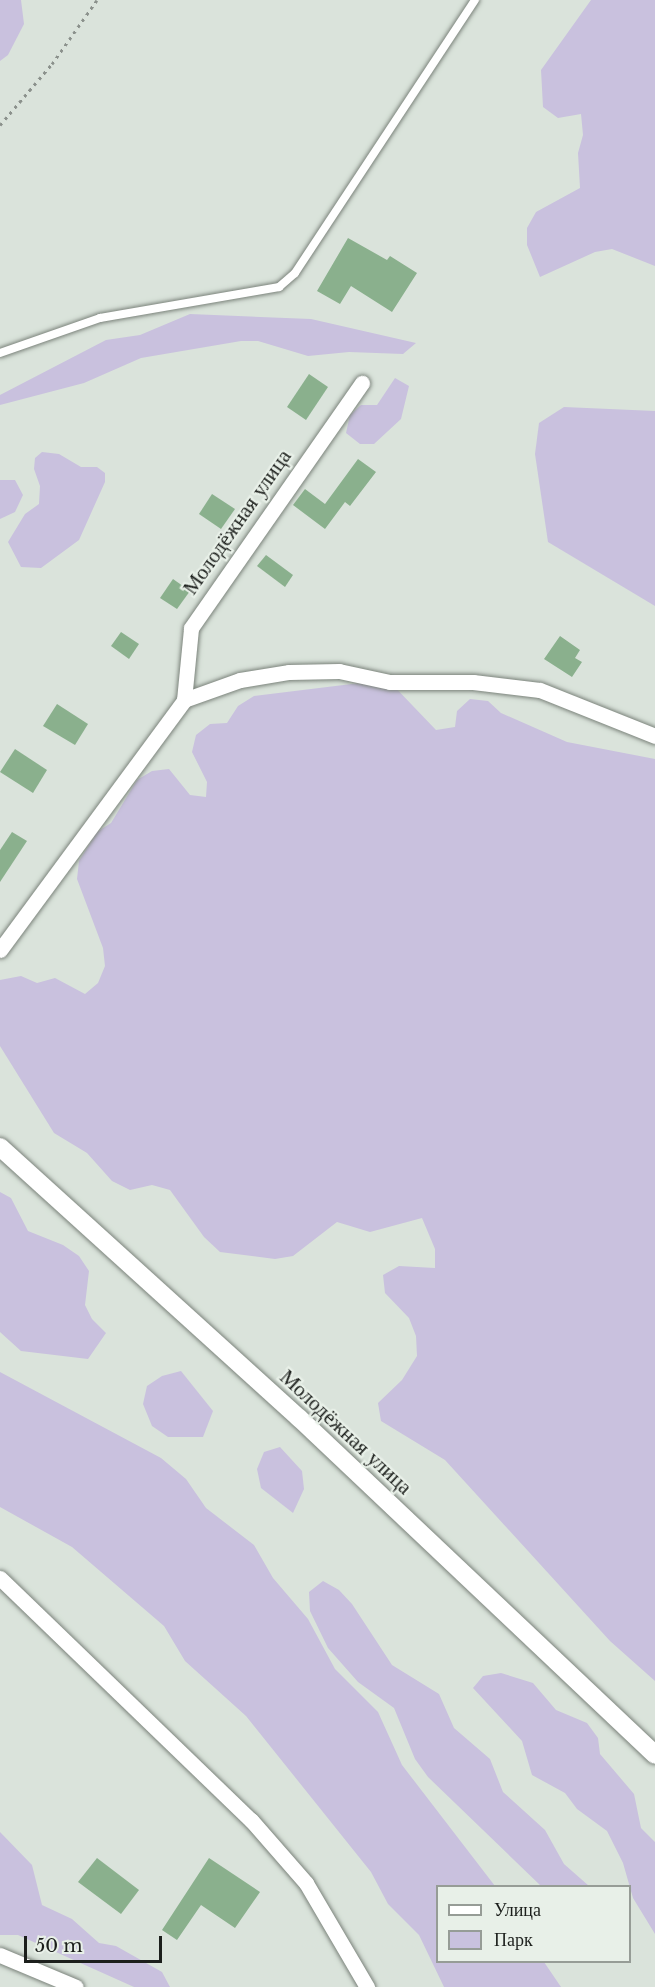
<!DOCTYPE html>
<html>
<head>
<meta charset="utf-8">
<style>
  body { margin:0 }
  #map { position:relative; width:655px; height:1987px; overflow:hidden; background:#dae3db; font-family:"Libre Baskerville",serif }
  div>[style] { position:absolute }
  .green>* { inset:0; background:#c9c1de }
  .building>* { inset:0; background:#8ab08d }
  .path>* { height:3px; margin-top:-1.5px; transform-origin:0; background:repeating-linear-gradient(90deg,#8b918c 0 3px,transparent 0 7.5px) }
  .roads { filter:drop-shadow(0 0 2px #7b837b) drop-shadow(0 0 2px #7b837b) }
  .service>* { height:8px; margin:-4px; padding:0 4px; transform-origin:4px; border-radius:4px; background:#fff }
  .minor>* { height:15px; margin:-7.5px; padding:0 7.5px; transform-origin:7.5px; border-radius:7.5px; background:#fff }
  .tertiary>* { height:18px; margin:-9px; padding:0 9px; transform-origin:9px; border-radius:9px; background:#fff }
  span { translate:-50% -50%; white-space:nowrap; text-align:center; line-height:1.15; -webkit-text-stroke:4.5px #e8f0e8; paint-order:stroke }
  .street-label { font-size:21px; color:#1c1f1c }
  .legend { position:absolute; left:436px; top:1885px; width:195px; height:78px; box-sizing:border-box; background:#e8f0e8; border:2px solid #969c96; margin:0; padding:8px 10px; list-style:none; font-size:18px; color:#1c1f1c }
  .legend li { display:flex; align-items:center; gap:12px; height:30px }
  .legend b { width:30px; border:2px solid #969c96 }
  .scale { position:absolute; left:24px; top:1936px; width:138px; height:27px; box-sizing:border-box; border:3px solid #1c1f1c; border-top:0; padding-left:8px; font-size:18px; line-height:21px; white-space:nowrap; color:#1c1f1c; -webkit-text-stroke:4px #e8f0e8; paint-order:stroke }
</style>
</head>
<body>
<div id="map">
  <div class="green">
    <i style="clip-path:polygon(0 0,21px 0,24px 24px,8px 55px,0 61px)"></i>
    <i style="clip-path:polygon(591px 0,655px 0,655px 266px,612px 249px,595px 252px,540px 277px,527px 245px,527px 228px,536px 212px,580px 188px,578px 153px,583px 135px,581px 114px,558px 118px,543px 107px,541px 70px)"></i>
    <i style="clip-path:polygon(190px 314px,311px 319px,416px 343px,403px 354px,349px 352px,308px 356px,258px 341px,241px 341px,141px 358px,84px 383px,0 405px,0 395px,106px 340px,140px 335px)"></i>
    <i style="clip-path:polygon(395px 378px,409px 386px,401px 419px,374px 444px,360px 444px,346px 433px,350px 415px,361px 405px,377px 405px)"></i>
    <i style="clip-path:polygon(564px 407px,655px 411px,655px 606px,548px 542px,535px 454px,539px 423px)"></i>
    <i style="clip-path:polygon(42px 452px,59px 454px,81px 467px,97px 467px,105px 473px,105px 482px,79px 540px,41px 568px,21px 567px,8px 542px,25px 514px,39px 504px,40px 486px,34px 469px,35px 458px)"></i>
    <i style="clip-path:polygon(0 480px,15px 480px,23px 495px,15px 512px,0 519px)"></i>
    <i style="clip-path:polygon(368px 682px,390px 682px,436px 730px,455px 727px,457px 711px,470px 699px,488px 701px,501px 713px,567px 742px,655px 759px,655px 1681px,610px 1641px,445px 1460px,381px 1421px,378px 1403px,402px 1380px,417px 1356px,416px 1336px,409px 1318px,385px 1293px,383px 1275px,399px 1266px,435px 1268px,435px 1249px,422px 1218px,370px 1232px,337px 1222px,293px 1256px,275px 1259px,220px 1252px,204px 1237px,170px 1190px,152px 1185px,130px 1190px,112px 1181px,87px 1153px,54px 1133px,0 1046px,0 980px,21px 976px,37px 983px,55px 978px,85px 994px,98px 983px,105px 966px,103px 948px,77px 879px,79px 861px,97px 832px,111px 823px,137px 780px,152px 771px,169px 769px,190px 795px,206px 797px,207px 782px,192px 752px,196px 735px,210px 724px,227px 723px,238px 706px,254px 696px)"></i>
    <i style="clip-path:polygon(0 1192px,11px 1198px,28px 1231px,63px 1245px,79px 1256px,89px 1271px,85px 1305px,92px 1319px,106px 1333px,88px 1359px,21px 1351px,0 1332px)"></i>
    <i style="clip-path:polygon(181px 1371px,213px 1411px,203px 1437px,168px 1437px,152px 1426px,143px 1404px,147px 1386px,162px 1376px)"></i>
    <i style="clip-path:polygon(0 1372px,161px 1458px,186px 1479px,206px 1508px,254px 1545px,273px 1578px,308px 1619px,335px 1669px,378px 1712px,402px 1765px,495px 1886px,438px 1886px,438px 1962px,544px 1962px,561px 1987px,444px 1987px,419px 1935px,388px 1904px,371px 1872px,246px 1716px,185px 1661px,164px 1626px,72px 1547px,0 1507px)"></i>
    <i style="clip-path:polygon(280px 1447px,302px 1471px,304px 1489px,293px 1513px,261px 1488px,257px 1469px,264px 1452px)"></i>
    <i style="clip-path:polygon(323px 1581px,339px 1590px,352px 1604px,392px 1665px,439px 1694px,454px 1728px,490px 1759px,503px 1792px,545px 1830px,564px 1864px,589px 1886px,541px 1886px,428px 1777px,415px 1759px,394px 1708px,358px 1682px,328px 1648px,310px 1611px,309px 1592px)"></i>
    <i style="clip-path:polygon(501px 1673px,533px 1683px,556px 1710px,587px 1723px,598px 1738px,600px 1754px,634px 1794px,641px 1828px,655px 1842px,655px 1934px,633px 1898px,623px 1863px,607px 1831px,577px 1809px,565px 1793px,532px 1775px,522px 1741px,473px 1688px,483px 1676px)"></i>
    <i style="clip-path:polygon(0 1832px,32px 1865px,42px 1905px,72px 1919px,99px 1943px,116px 1946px,162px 1972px,170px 1987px,134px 1987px,18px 1935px,0 1935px)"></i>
  </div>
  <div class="building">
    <i style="clip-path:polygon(348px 238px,387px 260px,390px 256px,417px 273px,392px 312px,351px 286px,340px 304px,317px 291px)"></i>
    <i style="clip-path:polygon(309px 374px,328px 387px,306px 420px,287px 407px)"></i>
    <i style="clip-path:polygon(358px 459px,376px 472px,350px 506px,345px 502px,325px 529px,293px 505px,305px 489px,325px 504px)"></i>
    <i style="clip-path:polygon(212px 494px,235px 509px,221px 529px,199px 514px)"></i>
    <i style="clip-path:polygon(266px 555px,293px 575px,285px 587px,257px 566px)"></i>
    <i style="clip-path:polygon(173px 579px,190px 591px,177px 609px,160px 598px)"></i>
    <i style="clip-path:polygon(121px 632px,139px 644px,129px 659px,111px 646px)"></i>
    <i style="clip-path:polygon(560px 636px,580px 650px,575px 658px,582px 662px,572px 677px,544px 659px)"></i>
    <i style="clip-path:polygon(57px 704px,88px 724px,75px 745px,43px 726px)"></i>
    <i style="clip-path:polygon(15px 749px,47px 770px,33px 793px,0 772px)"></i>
    <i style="clip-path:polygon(12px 832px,27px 841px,0 882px,0 850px)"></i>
    <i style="clip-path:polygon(97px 1858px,139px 1890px,121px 1914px,78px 1882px)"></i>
    <i style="clip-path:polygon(209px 1858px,260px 1892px,235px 1928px,201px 1905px,177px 1940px,162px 1930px)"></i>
  </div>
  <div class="path">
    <i style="left:0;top:125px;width:80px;rotate:-49.6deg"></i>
    <i style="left:52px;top:64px;width:78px;rotate:-54.9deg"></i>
  </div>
  <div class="roads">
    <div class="service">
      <i style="left:0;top:353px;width:106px;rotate:-19.3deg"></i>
      <i style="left:100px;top:318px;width:182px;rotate:-9.8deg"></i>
      <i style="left:279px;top:287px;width:21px;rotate:-41deg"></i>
      <i style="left:295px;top:273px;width:327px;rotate:-56.6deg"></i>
    </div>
    <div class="minor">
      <i style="left:184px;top:700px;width:59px;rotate:-19.7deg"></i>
      <i style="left:240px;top:680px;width:50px;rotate:-9.3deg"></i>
      <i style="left:289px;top:672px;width:50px;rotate:-1.1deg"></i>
      <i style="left:339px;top:671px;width:52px;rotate:12.2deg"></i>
      <i style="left:390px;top:682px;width:83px"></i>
      <i style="left:473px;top:682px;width:67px;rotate:6.8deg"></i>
      <i style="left:540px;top:690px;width:124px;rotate:21.8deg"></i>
      <i style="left:0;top:950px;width:310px;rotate:-53.6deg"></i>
      <i style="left:184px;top:700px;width:72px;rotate:-84.4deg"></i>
      <i style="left:191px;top:628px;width:299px;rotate:-55.1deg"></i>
      <i style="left:0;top:1578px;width:349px;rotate:44deg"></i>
      <i style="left:251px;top:1820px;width:84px;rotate:48.9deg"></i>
      <i style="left:306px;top:1883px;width:121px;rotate:59.6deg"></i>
      <i style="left:0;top:1955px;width:82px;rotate:22.8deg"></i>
    </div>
    <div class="tertiary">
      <i style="left:0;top:1147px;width:404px;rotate:42.2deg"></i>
      <i style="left:299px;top:1418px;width:490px;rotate:43.4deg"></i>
    </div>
  </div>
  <div class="street-label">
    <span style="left:237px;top:522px;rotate:-55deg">Молодёжная улица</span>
    <span style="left:346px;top:1432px;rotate:43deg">Молодёжная улица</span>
  </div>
  <ul class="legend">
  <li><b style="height:8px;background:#fff"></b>Улица</li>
  <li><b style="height:16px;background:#c9c1de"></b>Парк</li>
  </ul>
  <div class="scale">50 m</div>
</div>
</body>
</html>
